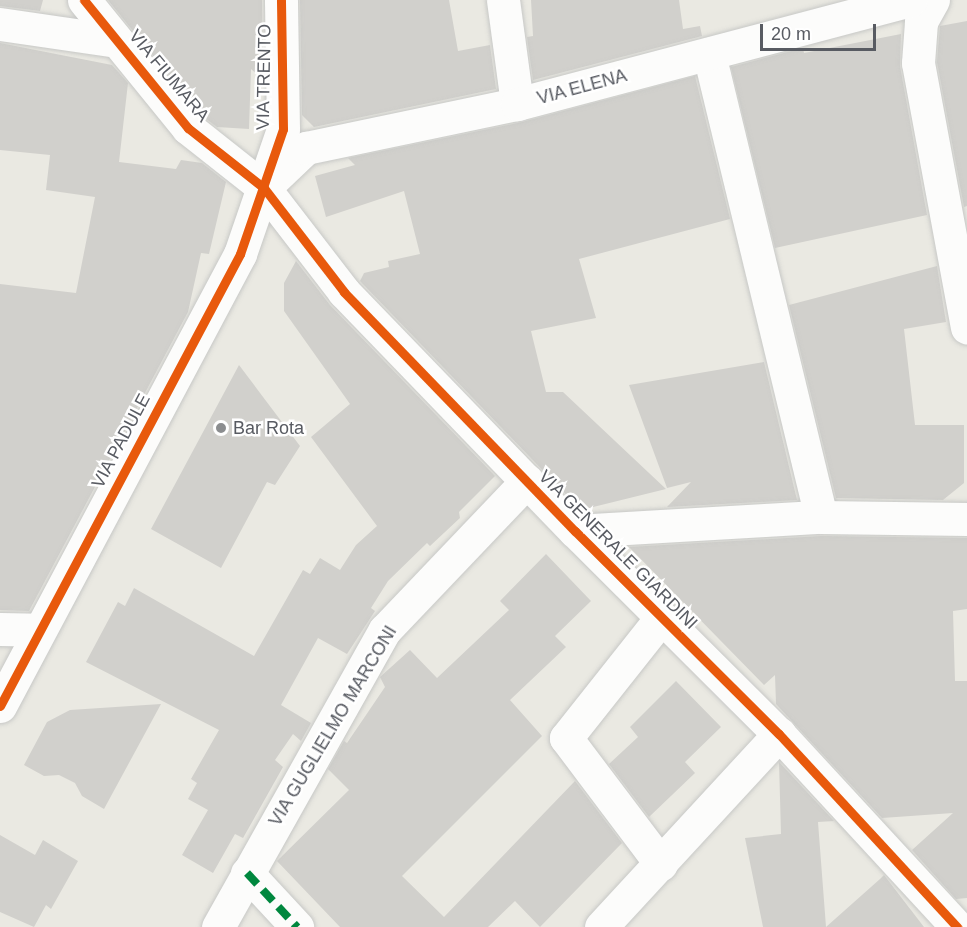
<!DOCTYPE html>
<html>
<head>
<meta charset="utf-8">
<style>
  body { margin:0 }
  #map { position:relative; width:967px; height:927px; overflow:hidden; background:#eae9e2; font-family:Helvetica,sans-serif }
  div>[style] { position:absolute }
  .building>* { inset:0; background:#d1d0cc }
  .roads { filter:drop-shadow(0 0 2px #c7c8c6) drop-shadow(0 0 2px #c7c8c6) }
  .minor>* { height:33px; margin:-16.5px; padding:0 16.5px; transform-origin:16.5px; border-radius:16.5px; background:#fcfcfb }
  .quiet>* { height:8px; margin-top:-4px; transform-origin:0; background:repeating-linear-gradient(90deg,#00873e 0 15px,transparent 0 23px) }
  .cycleway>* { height:9px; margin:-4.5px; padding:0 4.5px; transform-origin:4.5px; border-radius:4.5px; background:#e8590c }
  .dots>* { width:16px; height:16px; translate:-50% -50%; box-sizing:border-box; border:3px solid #fff; border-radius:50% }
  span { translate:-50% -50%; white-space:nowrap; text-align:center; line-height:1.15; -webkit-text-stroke:5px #fff; paint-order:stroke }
  .street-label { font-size:18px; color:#585b62 }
  .poi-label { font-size:18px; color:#585b62 }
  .left { translate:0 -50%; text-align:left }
  .scale { position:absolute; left:760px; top:24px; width:116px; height:27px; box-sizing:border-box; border:3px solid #585b62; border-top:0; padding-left:8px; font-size:18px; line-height:21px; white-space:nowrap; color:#585b62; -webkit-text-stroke:4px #fff; paint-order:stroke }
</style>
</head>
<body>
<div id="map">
  <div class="building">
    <i style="clip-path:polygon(0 0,43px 0,40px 11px,0 6px)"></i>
    <i style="clip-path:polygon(108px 0,262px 0,263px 80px,251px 69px,249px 129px,217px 127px,201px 115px)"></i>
    <i style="clip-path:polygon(300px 0,449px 0,458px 51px,490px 45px,496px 89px,314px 127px,302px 115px)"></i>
    <i style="clip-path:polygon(531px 0,679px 0,683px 29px,700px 26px,702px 36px,533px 80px,527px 37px,533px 36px)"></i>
    <i style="clip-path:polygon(967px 21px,967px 206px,964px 207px,937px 62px,940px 26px)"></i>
    <i style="clip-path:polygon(901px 34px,900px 66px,927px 215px,775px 248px,731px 67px,803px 48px,804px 53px)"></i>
    <i style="clip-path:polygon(0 43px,112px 65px,128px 83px,119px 162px,176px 169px,181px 160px,202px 163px,226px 182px,209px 254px,201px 253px,188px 312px,29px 611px,0 610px,0 284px,76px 293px,95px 197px,46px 190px,50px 155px,0 150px)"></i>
    <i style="clip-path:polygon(695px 76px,730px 219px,579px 259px,596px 318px,531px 331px,546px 392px,563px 392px,666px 489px,581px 510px,360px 281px,364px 273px,389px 267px,388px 261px,420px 254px,404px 191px,326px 217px,315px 176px,355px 165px,348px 158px,522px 122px)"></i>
    <i style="clip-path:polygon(296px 261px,330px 305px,495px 476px,459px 512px,460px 518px,430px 546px,427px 543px,388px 581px,371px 608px,375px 611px,347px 654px,318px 638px,281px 705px,311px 723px,301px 741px,293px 734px,275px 760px,283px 767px,243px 838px,235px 834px,213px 873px,182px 855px,208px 810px,188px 799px,197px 783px,191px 779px,219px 730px,86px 662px,118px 602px,125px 606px,134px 588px,254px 656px,303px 570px,310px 574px,320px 558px,340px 570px,356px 545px,377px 526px,311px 437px,350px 404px,284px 311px,284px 283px)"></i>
    <i style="clip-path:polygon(937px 266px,946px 322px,904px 329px,915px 425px,964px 425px,964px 483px,943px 500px,836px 498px,789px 305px)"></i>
    <i style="clip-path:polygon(764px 362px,797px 500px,667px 507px,691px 482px,667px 488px,629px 385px)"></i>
    <i style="clip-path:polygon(239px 365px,300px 446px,275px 485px,267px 482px,221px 568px,151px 529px)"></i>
    <i style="clip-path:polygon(821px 536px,967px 538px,967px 609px,953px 611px,955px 681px,967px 681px,967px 898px,956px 899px,912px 850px,953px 813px,882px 818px,776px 704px,775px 675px,764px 685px,629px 547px)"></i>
    <i style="clip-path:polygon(546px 554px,591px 601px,555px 636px,566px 647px,510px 700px,542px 736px,402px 876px,444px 917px,575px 781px,622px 843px,540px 927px,515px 901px,488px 927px,340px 927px,277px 861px,349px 790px,328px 769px,344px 741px,347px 743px,385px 687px,380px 677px,410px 650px,437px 678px,509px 610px,500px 601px)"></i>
    <i style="clip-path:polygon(676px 681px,721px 727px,685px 762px,695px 773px,649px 817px,609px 764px,638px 737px,630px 727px)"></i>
    <i style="clip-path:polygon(161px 704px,104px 809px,82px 796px,75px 783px,59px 775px,44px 776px,24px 765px,47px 722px,70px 710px)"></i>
    <i style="clip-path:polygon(779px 762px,834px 821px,818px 822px,826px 927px,763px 927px,745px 838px,781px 834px)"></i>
    <i style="clip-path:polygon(0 835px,35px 855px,43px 840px,78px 861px,51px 909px,46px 905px,34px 927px,0 912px)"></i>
    <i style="clip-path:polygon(884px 875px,924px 927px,826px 927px,880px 879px)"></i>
  </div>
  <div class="roads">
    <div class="minor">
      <i style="left:84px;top:0;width:165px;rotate:50.9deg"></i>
      <i style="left:188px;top:128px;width:97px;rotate:38.3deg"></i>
      <i style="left:264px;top:188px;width:131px;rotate:52.4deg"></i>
      <i style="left:344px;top:292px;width:332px;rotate:46deg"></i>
      <i style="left:575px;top:531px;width:288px;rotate:44.9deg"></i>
      <i style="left:779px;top:734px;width:263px;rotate:47.3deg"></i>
      <i style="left:503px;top:0;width:105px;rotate:82.3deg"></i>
      <i style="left:933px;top:0;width:25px;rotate:119deg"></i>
      <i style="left:921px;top:22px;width:41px;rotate:94.2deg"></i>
      <i style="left:918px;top:63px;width:269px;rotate:79.5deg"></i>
      <i style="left:0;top:24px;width:118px;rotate:8.3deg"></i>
      <i style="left:709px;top:54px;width:476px;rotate:76.4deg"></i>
      <i style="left:267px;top:185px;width:54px;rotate:-43.5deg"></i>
      <i style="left:306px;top:148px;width:216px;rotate:-11.8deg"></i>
      <i style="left:517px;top:104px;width:407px;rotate:-14.8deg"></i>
      <i style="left:575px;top:531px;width:246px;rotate:-3.3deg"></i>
      <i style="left:821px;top:517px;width:146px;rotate:0.8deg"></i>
      <i style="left:0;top:629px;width:39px;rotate:1deg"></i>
      <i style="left:0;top:706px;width:512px;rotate:-62.03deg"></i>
      <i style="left:240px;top:254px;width:132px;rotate:-71deg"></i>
      <i style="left:283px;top:129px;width:129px;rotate:-90.9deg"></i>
      <i style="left:661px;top:864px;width:158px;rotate:-127deg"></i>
      <i style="left:566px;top:738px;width:153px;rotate:-51.6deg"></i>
      <i style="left:247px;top:873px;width:74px;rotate:47.2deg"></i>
      <i style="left:218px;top:927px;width:341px;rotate:-60.7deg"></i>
      <i style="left:385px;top:630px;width:206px;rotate:-46.4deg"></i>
      <i style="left:601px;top:927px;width:263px;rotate:-47.3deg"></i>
    </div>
  </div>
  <div class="quiet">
    <i style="left:247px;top:873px;width:74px;rotate:47.2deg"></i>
  </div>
  <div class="cycleway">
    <i style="left:84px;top:0;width:165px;rotate:50.9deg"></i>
    <i style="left:188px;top:128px;width:97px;rotate:38.3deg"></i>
    <i style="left:264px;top:188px;width:131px;rotate:52.4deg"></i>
    <i style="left:344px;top:292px;width:332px;rotate:46deg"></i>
    <i style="left:575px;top:531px;width:288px;rotate:44.9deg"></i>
    <i style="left:779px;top:734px;width:263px;rotate:47.3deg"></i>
    <i style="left:0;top:706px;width:512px;rotate:-62.03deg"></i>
    <i style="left:240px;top:254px;width:132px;rotate:-71deg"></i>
    <i style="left:283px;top:129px;width:129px;rotate:-90.9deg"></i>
  </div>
  <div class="dots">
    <i style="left:221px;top:428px;background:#8b8d8f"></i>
  </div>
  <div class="street-label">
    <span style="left:169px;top:76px;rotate:50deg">VIA FIUMARA</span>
    <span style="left:264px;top:77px;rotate:-89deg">VIA TRENTO</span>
    <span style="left:582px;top:87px;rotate:-15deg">VIA ELENA</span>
    <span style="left:121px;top:441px;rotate:-62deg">VIA PADULE</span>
    <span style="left:618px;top:550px;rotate:45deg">VIA GENERALE GIARDINI</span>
    <span style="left:333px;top:726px;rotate:-59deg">VIA GUGLIELMO MARCONI</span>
  </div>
  <div class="poi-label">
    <span class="left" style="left:233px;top:428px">Bar Rota</span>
  </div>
  <div class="scale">20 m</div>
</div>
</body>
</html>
